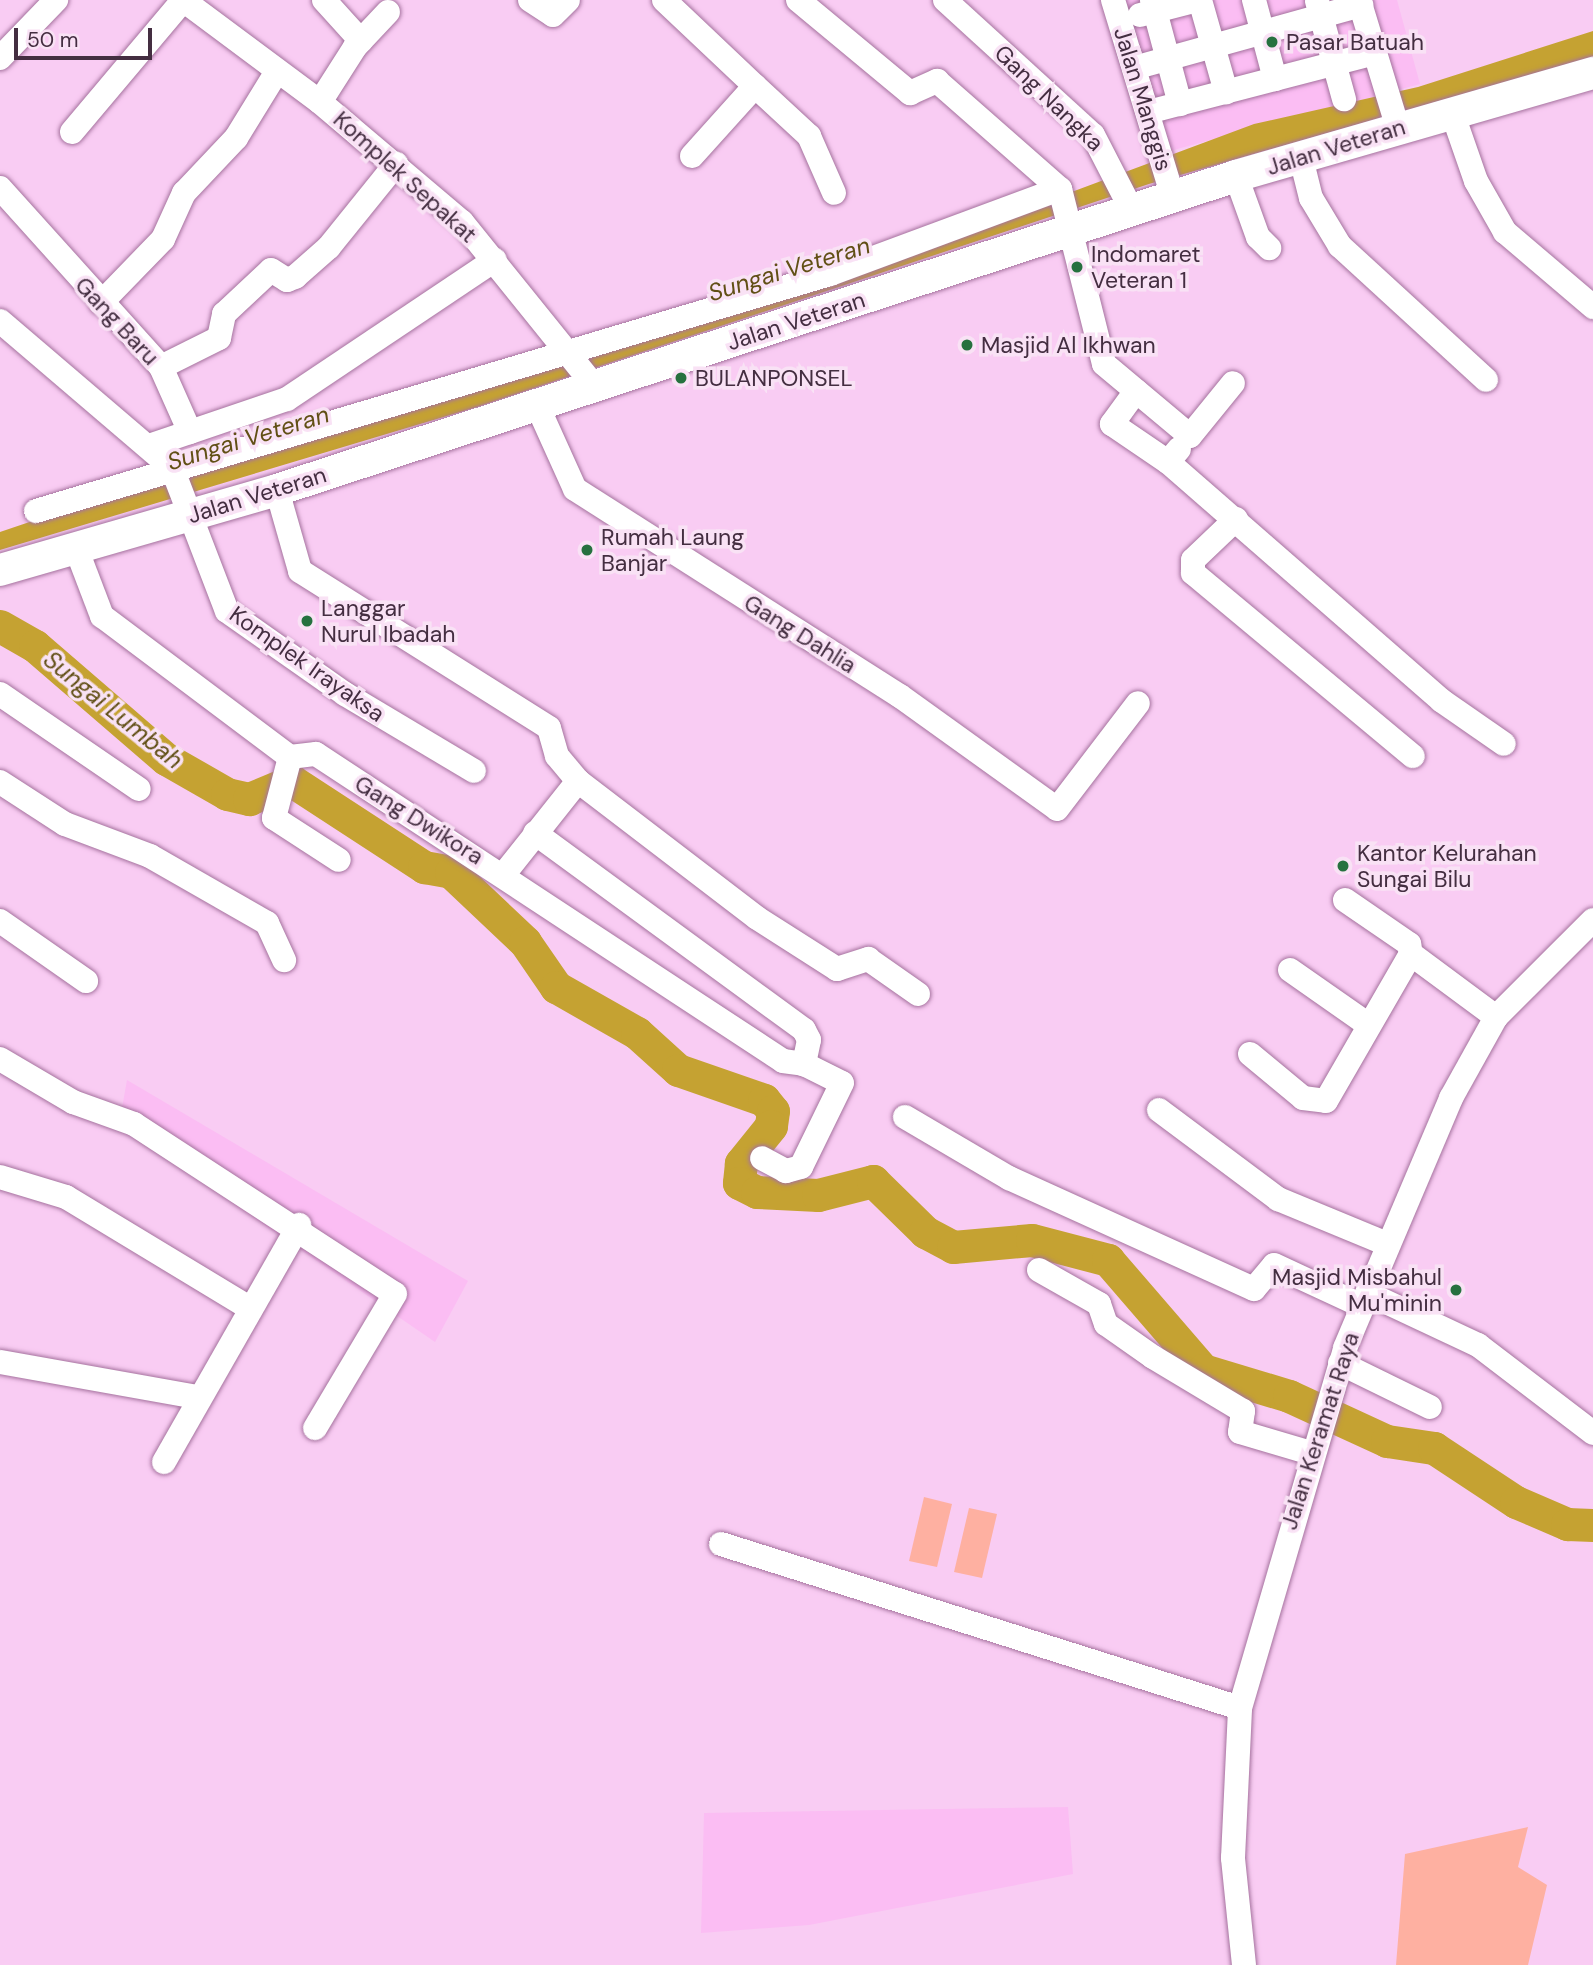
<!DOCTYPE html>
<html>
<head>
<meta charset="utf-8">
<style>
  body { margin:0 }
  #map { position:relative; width:1593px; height:1965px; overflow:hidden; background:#f9ccf3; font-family:"DM Sans",sans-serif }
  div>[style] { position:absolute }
  .built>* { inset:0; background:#fbbdf3 }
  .green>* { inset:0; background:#feb0a1 }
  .water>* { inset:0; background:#c5a232 }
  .river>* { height:33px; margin:-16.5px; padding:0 16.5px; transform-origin:16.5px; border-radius:16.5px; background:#c5a232 }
  .roads { filter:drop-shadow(0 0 2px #a5729e) drop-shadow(0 0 2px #a5729e) }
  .minor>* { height:24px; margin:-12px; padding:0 12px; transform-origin:12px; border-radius:12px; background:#fff }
  .major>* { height:32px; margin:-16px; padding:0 16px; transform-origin:16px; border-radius:16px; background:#fff }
  .dots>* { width:19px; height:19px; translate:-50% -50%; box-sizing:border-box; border:4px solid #f9e2f5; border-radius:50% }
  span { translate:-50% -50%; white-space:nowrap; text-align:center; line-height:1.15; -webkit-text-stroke:7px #f9e2f5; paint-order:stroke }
  .poi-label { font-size:23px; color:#442e41 }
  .left { translate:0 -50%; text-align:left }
  .right { translate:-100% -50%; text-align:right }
  .street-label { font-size:23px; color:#442e41 }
  .water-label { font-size:24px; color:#614f15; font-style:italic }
  .scale { position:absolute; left:14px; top:28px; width:138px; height:32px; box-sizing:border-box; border:4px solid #442e41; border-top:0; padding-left:9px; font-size:21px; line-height:24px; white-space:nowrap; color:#442e41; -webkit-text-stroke:5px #f9e2f5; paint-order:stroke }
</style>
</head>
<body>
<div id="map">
  <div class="built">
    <i style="clip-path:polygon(1123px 0,1397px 0,1420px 84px,1166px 152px)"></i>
    <i style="clip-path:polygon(127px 1080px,468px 1281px,435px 1342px,119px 1125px)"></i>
    <i style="clip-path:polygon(1068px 1807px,1073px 1874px,809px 1925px,701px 1933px,704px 1813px)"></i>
  </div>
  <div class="green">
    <i style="clip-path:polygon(924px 1497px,952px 1504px,937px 1567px,909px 1561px)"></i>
    <i style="clip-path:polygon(969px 1508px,997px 1514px,982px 1578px,954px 1572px)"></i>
    <i style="clip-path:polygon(1528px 1827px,1518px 1867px,1547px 1885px,1528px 1965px,1396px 1965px,1405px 1854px)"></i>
  </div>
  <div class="water">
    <i style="clip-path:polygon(1593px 31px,1593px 57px,1149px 184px,477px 407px,0 550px,0 532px,121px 491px,1026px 209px,1254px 124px,1418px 87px)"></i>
  </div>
  <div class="river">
    <i style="left:0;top:626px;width:40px;rotate:29.7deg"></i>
    <i style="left:35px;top:646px;width:173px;rotate:40.8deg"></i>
    <i style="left:166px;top:759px;width:70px;rotate:29.8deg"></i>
    <i style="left:227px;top:794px;width:23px;rotate:13deg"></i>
    <i style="left:249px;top:799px;width:47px;rotate:-22.7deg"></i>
    <i style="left:292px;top:781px;width:158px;rotate:33.1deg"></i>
    <i style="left:424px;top:867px;width:27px;rotate:10deg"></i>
    <i style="left:451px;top:872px;width:102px;rotate:43.4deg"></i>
    <i style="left:525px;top:942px;width:55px;rotate:55.4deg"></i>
    <i style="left:556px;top:987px;width:93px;rotate:29.6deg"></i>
    <i style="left:637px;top:1033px;width:55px;rotate:42.1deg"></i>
    <i style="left:678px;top:1070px;width:91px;rotate:19.2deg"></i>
    <i style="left:764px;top:1100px;width:14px;rotate:51deg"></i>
    <i style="left:773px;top:1111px;width:15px;rotate:98deg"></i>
    <i style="left:771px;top:1126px;width:48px;rotate:129deg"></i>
    <i style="left:741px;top:1163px;width:20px;rotate:96deg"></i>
    <i style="left:739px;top:1183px;width:20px;rotate:27deg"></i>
    <i style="left:757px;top:1192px;width:61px;rotate:2.8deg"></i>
    <i style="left:818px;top:1195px;width:57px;rotate:-14.3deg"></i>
    <i style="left:873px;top:1181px;width:73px;rotate:44.4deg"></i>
    <i style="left:925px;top:1232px;width:32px;rotate:28deg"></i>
    <i style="left:953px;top:1247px;width:79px;rotate:-5.1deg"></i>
    <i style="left:1032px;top:1240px;width:79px;rotate:14.7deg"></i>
    <i style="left:1108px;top:1260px;width:145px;rotate:49.2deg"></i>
    <i style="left:1203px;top:1370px;width:90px;rotate:16.8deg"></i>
    <i style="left:1289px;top:1396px;width:108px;rotate:24.7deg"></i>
    <i style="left:1387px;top:1441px;width:48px;rotate:8.5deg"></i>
    <i style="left:1434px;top:1448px;width:98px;rotate:33.4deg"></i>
    <i style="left:1516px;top:1502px;width:56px;rotate:23.3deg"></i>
    <i style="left:1567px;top:1524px;width:26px;rotate:2deg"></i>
  </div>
  <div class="roads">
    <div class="minor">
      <i style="left:183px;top:0;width:171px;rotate:36.7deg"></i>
      <i style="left:320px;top:102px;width:186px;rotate:40.2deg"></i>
      <i style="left:462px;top:222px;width:212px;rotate:51.1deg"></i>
      <i style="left:324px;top:0;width:55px;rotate:47.9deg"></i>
      <i style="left:530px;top:0;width:27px;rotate:33deg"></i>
      <i style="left:553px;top:15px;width:21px;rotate:-45deg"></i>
      <i style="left:664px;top:0;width:125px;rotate:43.4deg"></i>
      <i style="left:798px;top:0;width:146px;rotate:39.7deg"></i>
      <i style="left:910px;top:93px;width:30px;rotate:-24deg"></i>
      <i style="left:937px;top:81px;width:164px;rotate:41.3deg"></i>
      <i style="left:1060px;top:189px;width:180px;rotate:75.9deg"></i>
      <i style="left:1104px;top:364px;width:112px;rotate:39.9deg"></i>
      <i style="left:1190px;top:436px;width:68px;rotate:-50.9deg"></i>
      <i style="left:945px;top:0;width:200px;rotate:42.4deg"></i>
      <i style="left:1093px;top:135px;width:85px;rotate:62.8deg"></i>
      <i style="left:1113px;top:0;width:207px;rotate:73.1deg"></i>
      <i style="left:1152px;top:0;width:108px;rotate:74.9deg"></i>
      <i style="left:1200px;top:0;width:96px;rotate:74.2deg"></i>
      <i style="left:1254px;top:0;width:82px;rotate:75.1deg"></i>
      <i style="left:1359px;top:0;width:134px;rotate:73.1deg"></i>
      <i style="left:1317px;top:1px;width:102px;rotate:74.6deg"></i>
      <i style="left:1140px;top:15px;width:59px;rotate:-14.7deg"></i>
      <i style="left:0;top:58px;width:81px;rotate:-46deg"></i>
      <i style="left:1134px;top:68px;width:236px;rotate:-15.5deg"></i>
      <i style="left:320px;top:102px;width:65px;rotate:-57.5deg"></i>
      <i style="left:355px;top:47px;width:48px;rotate:-46.7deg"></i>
      <i style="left:1148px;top:112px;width:234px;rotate:-14.6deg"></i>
      <i style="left:1452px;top:112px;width:73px;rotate:70.8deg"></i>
      <i style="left:1476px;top:181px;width:59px;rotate:60.4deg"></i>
      <i style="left:1505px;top:232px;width:116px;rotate:40.4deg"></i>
      <i style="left:72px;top:132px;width:172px;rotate:-49.9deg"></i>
      <i style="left:692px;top:156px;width:94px;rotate:-48deg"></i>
      <i style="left:755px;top:86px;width:74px;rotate:42.8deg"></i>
      <i style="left:809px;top:136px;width:62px;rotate:66.3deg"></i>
      <i style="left:1301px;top:158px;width:41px;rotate:76deg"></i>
      <i style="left:1311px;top:198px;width:56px;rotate:58.9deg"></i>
      <i style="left:1340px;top:246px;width:198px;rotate:42.5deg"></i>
      <i style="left:1236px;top:176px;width:65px;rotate:70.2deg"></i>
      <i style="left:1258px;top:237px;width:16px;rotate:45deg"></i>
      <i style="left:0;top:188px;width:241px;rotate:48deg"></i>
      <i style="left:161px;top:367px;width:71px;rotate:66deg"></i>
      <i style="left:190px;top:432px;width:43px;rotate:161.1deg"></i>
      <i style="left:101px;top:303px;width:89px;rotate:-45.9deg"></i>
      <i style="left:163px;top:239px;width:51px;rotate:-65.5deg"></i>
      <i style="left:184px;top:193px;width:76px;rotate:-46.6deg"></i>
      <i style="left:236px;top:138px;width:76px;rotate:-58.4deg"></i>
      <i style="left:0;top:321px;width:226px;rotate:40.5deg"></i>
      <i style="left:172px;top:468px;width:153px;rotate:69deg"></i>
      <i style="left:227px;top:611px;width:144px;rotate:35.1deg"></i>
      <i style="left:345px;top:694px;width:150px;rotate:30.8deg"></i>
      <i style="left:161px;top:367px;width:65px;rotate:-26.6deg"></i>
      <i style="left:219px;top:338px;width:25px;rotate:-78deg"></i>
      <i style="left:224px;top:314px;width:64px;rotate:-43.1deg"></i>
      <i style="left:271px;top:270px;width:19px;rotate:32deg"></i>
      <i style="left:287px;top:280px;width:9px;rotate:-21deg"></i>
      <i style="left:295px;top:277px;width:45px;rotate:-41.4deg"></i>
      <i style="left:329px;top:247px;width:107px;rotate:-51.1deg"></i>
      <i style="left:1136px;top:391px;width:41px;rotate:126deg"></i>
      <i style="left:1112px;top:424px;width:68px;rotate:34.2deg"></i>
      <i style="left:1168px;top:462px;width:17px;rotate:-50deg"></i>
      <i style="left:537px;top:405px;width:92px;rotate:65.7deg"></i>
      <i style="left:575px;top:489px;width:385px;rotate:32.5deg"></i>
      <i style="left:900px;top:696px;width:193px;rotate:35.7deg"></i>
      <i style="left:1057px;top:809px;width:133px;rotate:-52.6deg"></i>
      <i style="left:190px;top:432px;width:102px;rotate:-18.8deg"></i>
      <i style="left:287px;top:399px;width:250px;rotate:-33.8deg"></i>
      <i style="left:1168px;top:462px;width:364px;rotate:41.1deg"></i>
      <i style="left:1442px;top:701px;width:75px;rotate:34.7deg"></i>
      <i style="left:277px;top:490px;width:84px;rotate:74.1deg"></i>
      <i style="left:300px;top:571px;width:294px;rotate:32.2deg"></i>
      <i style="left:549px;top:728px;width:29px;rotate:74deg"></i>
      <i style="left:557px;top:756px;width:33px;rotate:50deg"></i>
      <i style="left:36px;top:511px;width:829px;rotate:-16.62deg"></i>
      <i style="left:830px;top:274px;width:245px;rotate:-20.3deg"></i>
      <i style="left:1236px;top:519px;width:59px;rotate:136.4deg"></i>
      <i style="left:1193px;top:560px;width:13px;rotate:90deg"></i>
      <i style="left:1193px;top:573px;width:286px;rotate:39.8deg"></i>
      <i style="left:76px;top:548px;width:73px;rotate:69.1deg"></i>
      <i style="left:102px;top:616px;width:235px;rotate:36.9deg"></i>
      <i style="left:290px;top:757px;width:26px;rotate:-7deg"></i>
      <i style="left:316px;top:754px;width:559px;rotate:33.32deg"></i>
      <i style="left:783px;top:1061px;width:21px;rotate:8deg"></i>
      <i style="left:0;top:694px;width:168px;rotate:34.4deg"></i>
      <i style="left:290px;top:757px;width:63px;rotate:104.7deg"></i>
      <i style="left:274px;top:818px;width:77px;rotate:32.9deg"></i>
      <i style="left:0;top:782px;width:77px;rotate:32.9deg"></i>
      <i style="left:65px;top:824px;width:91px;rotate:20.6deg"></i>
      <i style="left:150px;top:856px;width:135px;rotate:29.8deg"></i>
      <i style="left:267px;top:923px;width:41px;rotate:65.3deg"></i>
      <i style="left:535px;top:833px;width:333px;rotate:36.2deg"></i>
      <i style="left:804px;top:1030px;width:11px;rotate:63deg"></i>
      <i style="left:809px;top:1040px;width:25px;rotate:102deg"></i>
      <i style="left:804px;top:1064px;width:42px;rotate:26.6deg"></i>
      <i style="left:842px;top:1083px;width:93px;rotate:116deg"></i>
      <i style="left:801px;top:1167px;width:16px;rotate:165deg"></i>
      <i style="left:786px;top:1171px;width:27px;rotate:-152deg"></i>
      <i style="left:504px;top:874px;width:119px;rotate:-51.5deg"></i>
      <i style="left:578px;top:781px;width:225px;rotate:37.4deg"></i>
      <i style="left:757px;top:918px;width:95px;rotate:32.5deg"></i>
      <i style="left:837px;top:969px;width:33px;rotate:-18deg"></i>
      <i style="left:868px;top:959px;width:61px;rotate:35deg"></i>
      <i style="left:1345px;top:900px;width:78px;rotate:34.5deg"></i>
      <i style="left:1409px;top:944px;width:10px;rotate:79deg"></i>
      <i style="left:0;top:921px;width:105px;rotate:34.9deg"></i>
      <i style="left:1290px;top:970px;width:94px;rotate:35deg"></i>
      <i style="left:1250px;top:1054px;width:69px;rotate:39.7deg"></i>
      <i style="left:1303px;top:1098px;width:23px;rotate:7deg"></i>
      <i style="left:1326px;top:1101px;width:170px;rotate:-60deg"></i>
      <i style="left:1411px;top:954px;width:106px;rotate:36.5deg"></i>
      <i style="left:0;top:1059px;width:85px;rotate:30.5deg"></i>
      <i style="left:73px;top:1102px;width:65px;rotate:19.8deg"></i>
      <i style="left:134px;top:1124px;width:311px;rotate:33.1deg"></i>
      <i style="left:395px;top:1294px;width:156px;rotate:120.8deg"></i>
      <i style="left:1159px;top:1110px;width:149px;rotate:36.8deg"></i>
      <i style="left:1278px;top:1199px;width:118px;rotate:22.4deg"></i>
      <i style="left:905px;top:1117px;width:121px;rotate:30.4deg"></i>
      <i style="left:1009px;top:1178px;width:269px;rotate:24.4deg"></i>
      <i style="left:1254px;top:1289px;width:31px;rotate:-50deg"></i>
      <i style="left:1274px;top:1265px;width:97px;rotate:25deg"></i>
      <i style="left:0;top:1177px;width:69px;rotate:16.9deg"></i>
      <i style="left:66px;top:1197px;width:214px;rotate:31.2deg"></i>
      <i style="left:1039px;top:1270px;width:69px;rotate:29.5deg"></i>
      <i style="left:1099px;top:1304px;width:21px;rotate:71deg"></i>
      <i style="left:1106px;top:1324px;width:57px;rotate:35.1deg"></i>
      <i style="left:1153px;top:1357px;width:105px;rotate:31deg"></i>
      <i style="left:1243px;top:1411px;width:21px;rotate:98deg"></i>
      <i style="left:1240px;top:1432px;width:74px;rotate:16.5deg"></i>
      <i style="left:1367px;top:1293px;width:123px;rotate:25.1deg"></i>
      <i style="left:1478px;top:1345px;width:145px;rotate:37.4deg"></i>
      <i style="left:0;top:1362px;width:200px;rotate:10.1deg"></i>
      <i style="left:1340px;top:1363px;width:100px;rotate:26.1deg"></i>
      <i style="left:164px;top:1462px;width:273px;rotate:-60.3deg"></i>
      <i style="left:721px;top:1544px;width:544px;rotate:17.54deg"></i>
      <i style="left:1244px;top:1965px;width:108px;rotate:-95.9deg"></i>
      <i style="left:1233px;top:1858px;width:150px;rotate:-87.3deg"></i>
      <i style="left:1240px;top:1708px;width:375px;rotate:-73.7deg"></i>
      <i style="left:1345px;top:1348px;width:272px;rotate:-67deg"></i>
      <i style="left:1451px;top:1098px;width:93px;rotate:-60.9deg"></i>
      <i style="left:1496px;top:1017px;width:137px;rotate:-45deg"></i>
    </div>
    <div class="major">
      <i style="left:0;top:570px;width:288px;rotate:-16.1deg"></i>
      <i style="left:277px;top:490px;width:1009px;rotate:-18.13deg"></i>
      <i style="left:1236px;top:176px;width:372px;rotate:-16.1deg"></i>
    </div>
  </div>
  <div class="dots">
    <i style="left:1272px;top:42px;background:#26713f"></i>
    <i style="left:1077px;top:267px;background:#26713f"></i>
    <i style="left:967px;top:345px;background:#26713f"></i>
    <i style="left:681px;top:378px;background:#26713f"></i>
    <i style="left:587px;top:550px;background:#26713f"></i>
    <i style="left:307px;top:621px;background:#26713f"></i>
    <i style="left:1343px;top:866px;background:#26713f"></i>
    <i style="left:1456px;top:1290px;background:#26713f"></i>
  </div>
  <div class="poi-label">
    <span class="left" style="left:1286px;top:42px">Pasar Batuah</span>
    <span class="left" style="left:1091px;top:267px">Indomaret<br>Veteran 1</span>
    <span class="left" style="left:981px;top:345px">Masjid Al Ikhwan</span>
    <span class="left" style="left:695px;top:378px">BULANPONSEL</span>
    <span class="left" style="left:601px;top:550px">Rumah Laung<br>Banjar</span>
    <span class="left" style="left:321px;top:621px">Langgar<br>Nurul Ibadah</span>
    <span class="left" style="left:1357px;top:866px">Kantor Kelurahan<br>Sungai Bilu</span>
    <span class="right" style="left:1442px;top:1290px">Masjid Misbahul<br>Mu'minin</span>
  </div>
  <div class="street-label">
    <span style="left:1049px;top:98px;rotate:44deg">Gang Nangka</span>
    <span style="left:1143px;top:99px;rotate:73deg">Jalan Manggis</span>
    <span style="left:1336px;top:147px;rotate:-17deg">Jalan Veteran</span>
    <span style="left:405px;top:177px;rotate:42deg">Komplek Sepakat</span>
    <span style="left:117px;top:321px;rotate:47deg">Gang Baru</span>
    <span style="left:796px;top:321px;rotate:-18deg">Jalan Veteran</span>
    <span style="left:257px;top:495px;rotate:-17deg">Jalan Veteran</span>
    <span style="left:800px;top:634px;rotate:32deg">Gang Dahlia</span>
    <span style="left:307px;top:664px;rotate:35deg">Komplek Irayaksa</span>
    <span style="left:419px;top:820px;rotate:32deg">Gang Dwikora</span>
    <span style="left:1320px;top:1431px;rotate:-72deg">Jalan Keramat Raya</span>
  </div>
  <div class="water-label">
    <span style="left:789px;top:269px;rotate:-17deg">Sungai Veteran</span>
    <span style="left:248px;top:438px;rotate:-17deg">Sungai Veteran</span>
    <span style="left:113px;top:710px;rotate:39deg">Sungai Lumbah</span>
  </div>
  <div class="scale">50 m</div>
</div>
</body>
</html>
